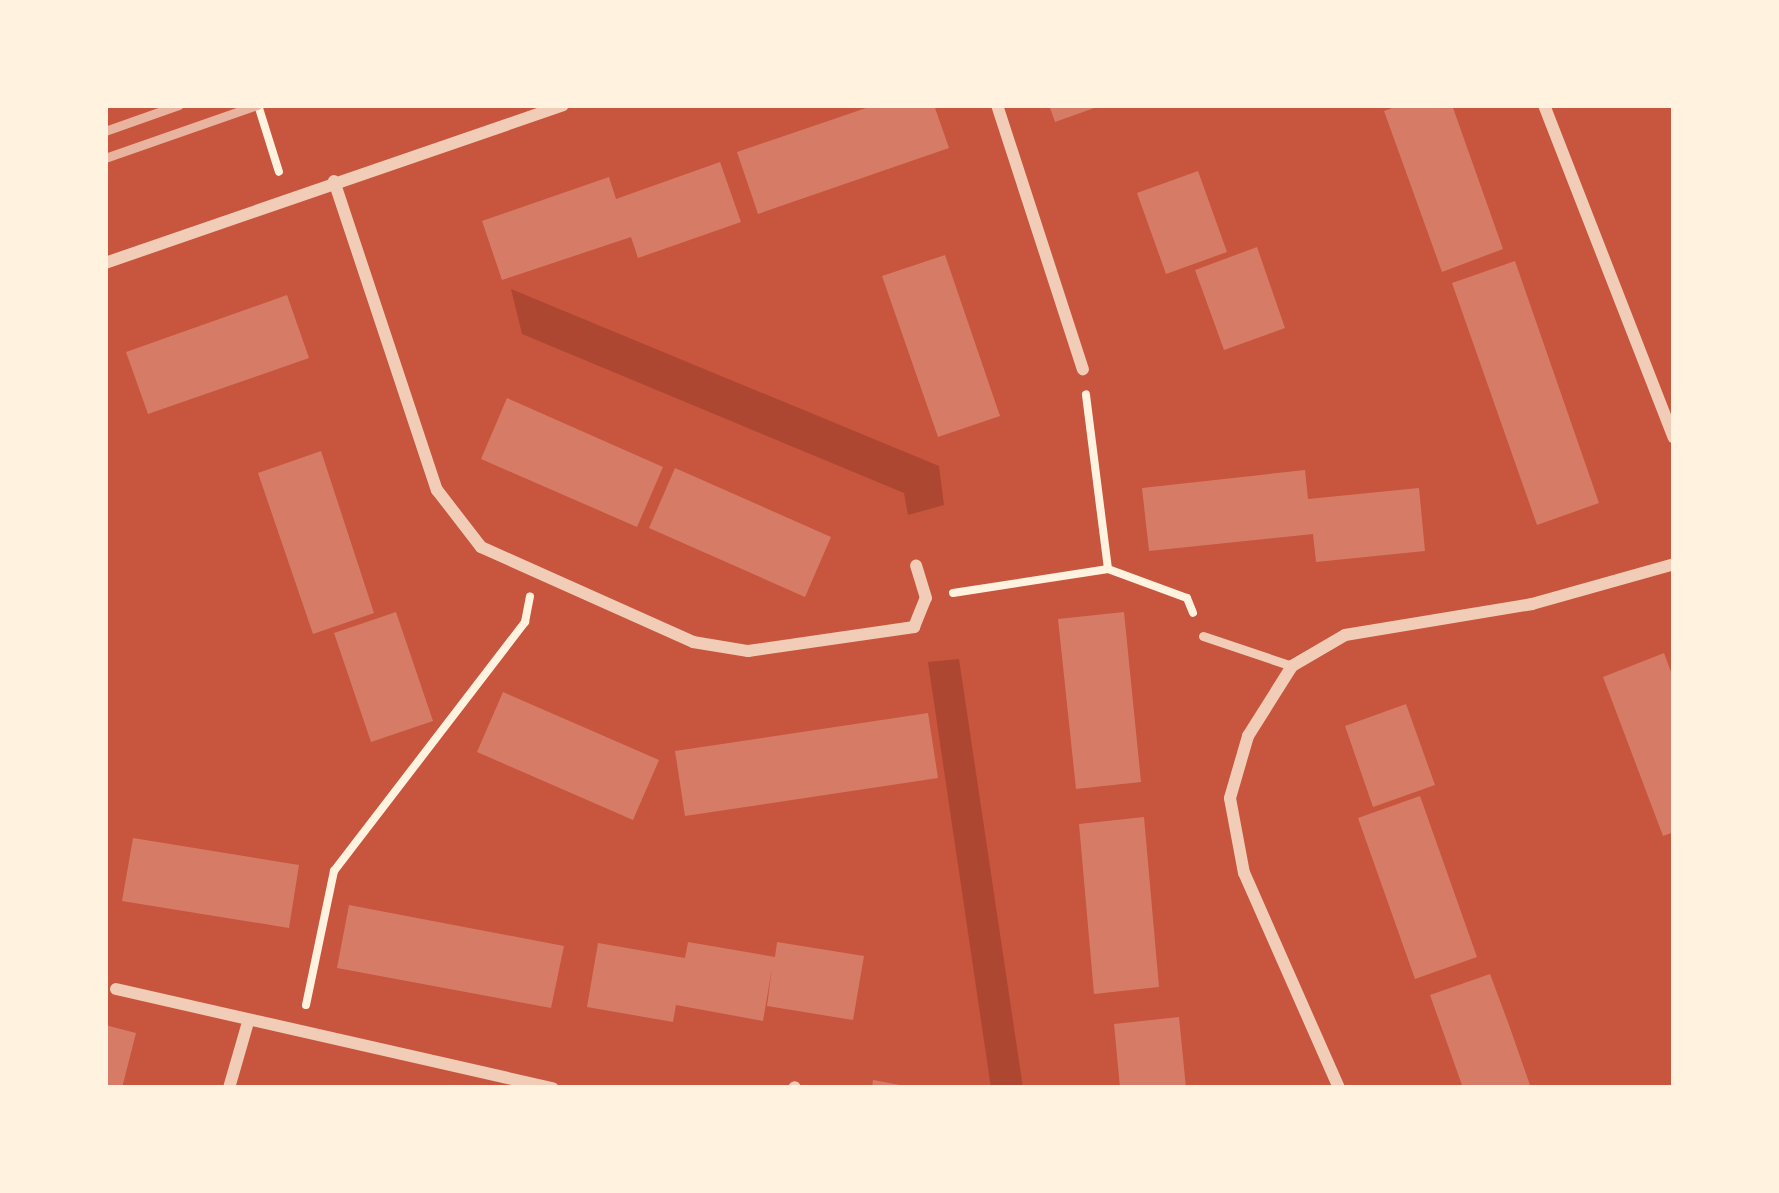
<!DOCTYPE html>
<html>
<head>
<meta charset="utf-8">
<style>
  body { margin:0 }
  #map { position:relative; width:1779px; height:1193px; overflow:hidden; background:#c8553d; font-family:Karla,sans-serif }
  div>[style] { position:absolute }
  .green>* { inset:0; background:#ae4732 }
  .building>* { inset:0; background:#d67c66 }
  .path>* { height:8px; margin:-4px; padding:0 4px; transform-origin:4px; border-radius:4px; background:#fff3e0 }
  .service>* { height:9px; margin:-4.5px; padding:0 4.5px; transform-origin:4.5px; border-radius:4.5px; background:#f1ccb7 }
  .minor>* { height:12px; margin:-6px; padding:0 6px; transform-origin:6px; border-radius:6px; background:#f1ccb7 }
  .rail>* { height:9px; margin:-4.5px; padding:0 4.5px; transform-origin:4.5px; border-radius:4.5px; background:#e9b49f }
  span { translate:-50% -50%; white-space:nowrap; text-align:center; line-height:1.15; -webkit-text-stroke:10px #fff3e0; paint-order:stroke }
  .frame { position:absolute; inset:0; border:108px solid #fff3e0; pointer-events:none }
</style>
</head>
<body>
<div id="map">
  <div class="green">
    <i style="clip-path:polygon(511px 289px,939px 466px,944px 505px,908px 515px,904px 493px,522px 334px)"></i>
    <i style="clip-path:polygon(959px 659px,1023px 1088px,991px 1088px,928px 662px)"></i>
  </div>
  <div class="building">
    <i style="clip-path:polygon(875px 105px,934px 105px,949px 148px,758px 214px,737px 152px)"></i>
    <i style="clip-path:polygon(1049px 105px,1100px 105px,1100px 106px,1055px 122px)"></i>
    <i style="clip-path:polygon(1401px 105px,1452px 105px,1503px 249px,1442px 272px,1384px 111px)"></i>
    <i style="clip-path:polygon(720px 162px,741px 222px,638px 258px,631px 237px,502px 280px,482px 221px,609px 177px,616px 199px)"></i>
    <i style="clip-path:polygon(1198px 171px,1227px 252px,1166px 274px,1137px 193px)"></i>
    <i style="clip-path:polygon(1257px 247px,1285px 328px,1224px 350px,1195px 270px)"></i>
    <i style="clip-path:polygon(945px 255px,1000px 416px,938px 437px,882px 276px)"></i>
    <i style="clip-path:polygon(1515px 261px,1599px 503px,1537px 525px,1452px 283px)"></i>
    <i style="clip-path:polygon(287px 295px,309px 358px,148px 414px,126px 352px)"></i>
    <i style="clip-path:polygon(507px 398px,663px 467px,637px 527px,481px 459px)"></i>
    <i style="clip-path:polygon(321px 451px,374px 613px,313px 634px,258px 473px)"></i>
    <i style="clip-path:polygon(675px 468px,831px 537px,805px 597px,649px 528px)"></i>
    <i style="clip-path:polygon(1305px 470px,1308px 499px,1419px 488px,1425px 551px,1316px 562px,1313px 534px,1149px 551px,1142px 488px)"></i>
    <i style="clip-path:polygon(396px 612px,433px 721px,371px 742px,334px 633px)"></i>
    <i style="clip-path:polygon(1124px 612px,1141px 782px,1076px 789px,1058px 619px)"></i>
    <i style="clip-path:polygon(1664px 653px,1674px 680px,1674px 832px,1663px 836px,1603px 677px)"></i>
    <i style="clip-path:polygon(503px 692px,659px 760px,633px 820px,477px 752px)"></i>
    <i style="clip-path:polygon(1406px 704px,1435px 785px,1373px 807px,1345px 726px)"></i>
    <i style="clip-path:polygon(928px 713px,938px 778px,685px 816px,675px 751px)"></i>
    <i style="clip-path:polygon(1420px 796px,1477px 957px,1415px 979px,1358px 818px)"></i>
    <i style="clip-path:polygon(1144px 817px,1159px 987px,1094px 994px,1079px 824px)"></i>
    <i style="clip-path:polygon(133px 838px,299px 865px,289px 928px,122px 901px)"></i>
    <i style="clip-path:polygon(349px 905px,564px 946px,551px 1008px,337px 968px)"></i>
    <i style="clip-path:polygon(688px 942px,775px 957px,777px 942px,864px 956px,853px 1020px,767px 1006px,772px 968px,763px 1021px,676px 1005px,673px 1022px,587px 1007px,598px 943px,685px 958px)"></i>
    <i style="clip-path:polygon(1490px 974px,1509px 1025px,1531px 1088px,1463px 1088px,1430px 995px)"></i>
    <i style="clip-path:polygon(1179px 1017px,1186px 1088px,1120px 1088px,1114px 1024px)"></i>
    <i style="clip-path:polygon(105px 1025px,136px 1033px,122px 1088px,105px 1088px)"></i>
    <i style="clip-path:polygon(873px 1080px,905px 1086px,905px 1088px,872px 1088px)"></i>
  </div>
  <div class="path">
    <i style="left:258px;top:105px;width:70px;rotate:72.6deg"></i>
    <i style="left:1108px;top:569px;width:84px;rotate:20.2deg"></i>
    <i style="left:1187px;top:598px;width:16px;rotate:68deg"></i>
    <i style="left:953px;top:593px;width:157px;rotate:-8.8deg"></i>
    <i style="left:1108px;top:569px;width:176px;rotate:-97.2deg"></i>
    <i style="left:306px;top:1005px;width:137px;rotate:-78.2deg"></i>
    <i style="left:334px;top:871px;width:314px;rotate:-52.5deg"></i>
    <i style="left:525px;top:622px;width:26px;rotate:-79deg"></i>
  </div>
  <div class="service">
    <i style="left:1203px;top:636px;width:94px;rotate:18.6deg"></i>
  </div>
  <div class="minor">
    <i style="left:997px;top:105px;width:278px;rotate:72deg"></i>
    <i style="left:1544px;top:105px;width:357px;rotate:68.7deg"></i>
    <i style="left:334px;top:181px;width:326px;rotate:71.6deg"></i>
    <i style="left:437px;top:490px;width:72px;rotate:52.3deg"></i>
    <i style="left:481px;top:547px;width:232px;rotate:24.1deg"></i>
    <i style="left:693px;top:642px;width:56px;rotate:9.3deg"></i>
    <i style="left:748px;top:651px;width:168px;rotate:-8.2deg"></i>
    <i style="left:914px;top:627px;width:31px;rotate:-68deg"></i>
    <i style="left:926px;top:598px;width:34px;rotate:-107deg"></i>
    <i style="left:105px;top:263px;width:484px;rotate:-19deg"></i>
    <i style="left:116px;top:989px;width:448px;rotate:12.8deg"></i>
    <i style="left:229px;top:1088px;width:69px;rotate:-73.9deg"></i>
    <i style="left:794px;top:1088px;width:1px;rotate:-45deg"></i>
    <i style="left:1339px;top:1088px;width:235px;rotate:-113.8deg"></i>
    <i style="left:1244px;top:873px;width:76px;rotate:-100.6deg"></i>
    <i style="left:1230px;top:798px;width:65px;rotate:-73.8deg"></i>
    <i style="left:1248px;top:736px;width:83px;rotate:-57.8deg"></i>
    <i style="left:1292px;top:666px;width:61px;rotate:-30.3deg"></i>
    <i style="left:1345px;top:635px;width:190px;rotate:-9.4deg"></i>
    <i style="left:1532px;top:604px;width:148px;rotate:-15.7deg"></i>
  </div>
  <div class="rail">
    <i style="left:105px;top:131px;width:78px;rotate:-19.4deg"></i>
    <i style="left:105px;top:158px;width:161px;rotate:-19.2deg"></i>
  </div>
  <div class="frame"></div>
</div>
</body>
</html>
